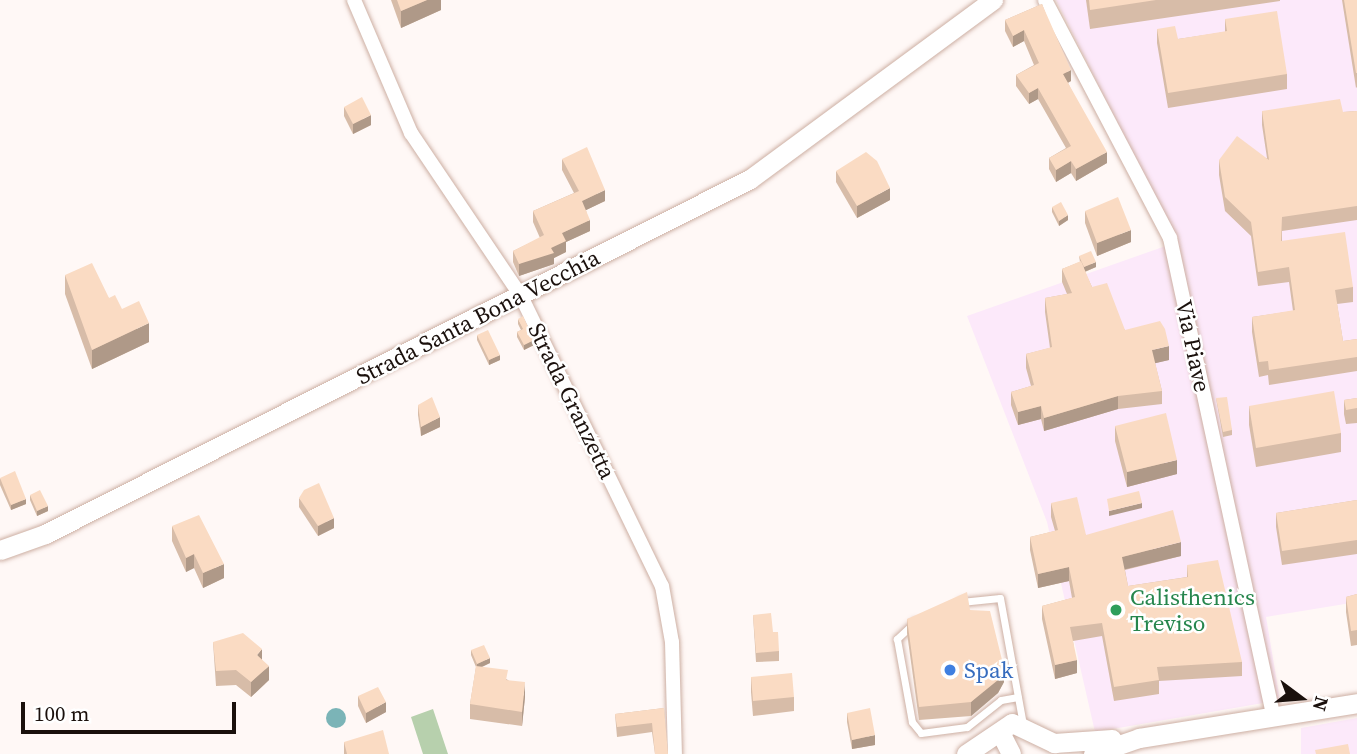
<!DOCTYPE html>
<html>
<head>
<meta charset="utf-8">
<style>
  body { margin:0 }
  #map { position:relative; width:1357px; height:754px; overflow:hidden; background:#fff8f6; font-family:"Source Serif 4",serif }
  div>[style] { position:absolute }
  .industrial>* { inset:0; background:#fce9fa }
  .green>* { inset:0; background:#b7d0ad }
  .water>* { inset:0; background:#7bb4b7 }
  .round { border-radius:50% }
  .roads { filter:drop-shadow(0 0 2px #cdafa3) drop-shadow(0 0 2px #cdafa3) }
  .lane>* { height:7px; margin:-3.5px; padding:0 3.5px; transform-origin:3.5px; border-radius:3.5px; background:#fff }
  .street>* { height:14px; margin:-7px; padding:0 7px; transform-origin:7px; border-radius:7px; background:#fff }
  .secondary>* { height:19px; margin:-9.5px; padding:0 9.5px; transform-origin:9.5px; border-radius:9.5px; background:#fff }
  .wall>* { inset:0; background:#d7bca8 }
  .shaded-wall>* { inset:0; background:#af9988 }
  .building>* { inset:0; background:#fadbc3 }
  .dots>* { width:19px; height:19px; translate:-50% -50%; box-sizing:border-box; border:4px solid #fff; border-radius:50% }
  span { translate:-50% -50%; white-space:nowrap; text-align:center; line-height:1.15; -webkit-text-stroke:5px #fff; paint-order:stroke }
  .street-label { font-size:23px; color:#1a100c }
  .leisure-label { font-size:23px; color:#27864d }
  .left { translate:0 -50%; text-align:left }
  .shop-label { font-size:23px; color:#366cbe }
  .north { position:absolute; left:1266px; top:663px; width:70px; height:70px; -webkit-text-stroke:5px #fff; paint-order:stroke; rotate:106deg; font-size:19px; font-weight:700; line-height:28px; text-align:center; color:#1a100c }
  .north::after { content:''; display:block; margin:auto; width:24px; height:32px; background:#1a100c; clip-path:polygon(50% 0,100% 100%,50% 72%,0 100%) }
  .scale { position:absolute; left:21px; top:702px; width:215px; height:32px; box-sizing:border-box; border:4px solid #1a100c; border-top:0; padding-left:9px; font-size:21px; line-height:24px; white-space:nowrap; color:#1a100c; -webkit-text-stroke:5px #fff; paint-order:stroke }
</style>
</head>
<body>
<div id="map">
  <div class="industrial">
    <i style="clip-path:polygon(1056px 0,1357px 0,1357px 602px,1266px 617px,1280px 700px,1095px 732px,1047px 522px,967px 316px,1177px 242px)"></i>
    <i style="clip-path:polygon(1357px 718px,1357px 754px,1301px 754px,1301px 728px)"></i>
  </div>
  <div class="green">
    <i style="clip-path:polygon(433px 709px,448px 754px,423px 754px,411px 717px)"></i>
  </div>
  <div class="water">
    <i class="round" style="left:326px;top:708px;width:20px;height:20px"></i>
  </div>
  <div class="roads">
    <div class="lane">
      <i style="left:961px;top:602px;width:39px;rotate:-6deg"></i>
      <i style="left:1000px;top:598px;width:128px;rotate:79.7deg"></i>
      <i style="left:915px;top:622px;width:25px;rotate:137deg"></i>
      <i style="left:897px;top:639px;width:84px;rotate:79.8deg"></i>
      <i style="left:912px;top:722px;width:14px;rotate:51deg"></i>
      <i style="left:921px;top:733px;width:46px;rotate:-7.4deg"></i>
      <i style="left:967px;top:727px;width:43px;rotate:-38.5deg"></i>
      <i style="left:1001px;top:700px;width:17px;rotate:-10deg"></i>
    </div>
    <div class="street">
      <i style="left:354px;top:0;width:145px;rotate:66.8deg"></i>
      <i style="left:411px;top:133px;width:197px;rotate:56deg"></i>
      <i style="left:521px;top:296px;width:322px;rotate:64.1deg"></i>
      <i style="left:662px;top:586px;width:57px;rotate:79.9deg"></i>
      <i style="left:672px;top:642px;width:112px;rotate:88.5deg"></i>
      <i style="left:1045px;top:0;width:269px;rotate:62.3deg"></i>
      <i style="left:1170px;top:238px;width:489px;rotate:77.8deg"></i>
    </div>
    <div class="secondary">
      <i style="left:0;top:550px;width:48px;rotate:-19.6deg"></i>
      <i style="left:45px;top:534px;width:789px;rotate:-26.73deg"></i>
      <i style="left:750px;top:179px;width:302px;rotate:-36.4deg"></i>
      <i style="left:1001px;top:734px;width:22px;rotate:63deg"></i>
      <i style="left:966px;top:754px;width:55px;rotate:-34deg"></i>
      <i style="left:1012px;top:723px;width:47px;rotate:25.5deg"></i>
      <i style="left:1054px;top:743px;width:58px;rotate:-3.9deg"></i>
      <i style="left:1093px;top:754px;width:49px;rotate:-19.2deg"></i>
      <i style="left:1139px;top:738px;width:221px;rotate:-9.1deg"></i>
    </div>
  </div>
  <div class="wall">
    <i style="clip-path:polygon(391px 0,441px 0,441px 10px,401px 28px)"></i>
    <i style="clip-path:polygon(1086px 0,1280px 0,1280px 1px,1090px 29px)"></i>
    <i style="clip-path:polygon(1342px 0,1357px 0,1357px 87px,1356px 88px)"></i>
    <i style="clip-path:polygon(1042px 4px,1071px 81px,1068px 83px,1107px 163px,1076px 181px,1071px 173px,1056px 182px,1049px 169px,1049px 158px,1066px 148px,1038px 99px,1029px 104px,1016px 86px,1016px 75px,1034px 65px,1024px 41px,1013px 47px,1005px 31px,1005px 20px)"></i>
    <i style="clip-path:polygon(1225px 19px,1287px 74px,1287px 89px,1168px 108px,1157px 43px,1157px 29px,1178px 39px,1225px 32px)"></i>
    <i style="clip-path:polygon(344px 107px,371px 125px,353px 134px,344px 116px)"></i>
    <i style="clip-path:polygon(1262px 111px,1343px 112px,1357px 111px,1357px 220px,1282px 231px,1282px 241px,1353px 287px,1353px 302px,1337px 304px,1343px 341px,1357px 339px,1357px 371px,1269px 385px,1268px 375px,1259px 377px,1252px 332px,1252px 317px,1293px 311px,1289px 282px,1258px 286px,1251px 236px,1225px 211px,1219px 175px,1219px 160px,1267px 158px,1262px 125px)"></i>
    <i style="clip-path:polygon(562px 159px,605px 201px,586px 210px,590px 231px,566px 242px,566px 252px,554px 258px,554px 264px,519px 276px,513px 262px,513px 251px,540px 238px,533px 222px,533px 211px,574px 193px,562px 170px)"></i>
    <i style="clip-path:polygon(836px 171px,890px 200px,857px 218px,836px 182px)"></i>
    <i style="clip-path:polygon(1052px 207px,1068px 220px,1059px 226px,1052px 212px)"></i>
    <i style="clip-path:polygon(1085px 211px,1131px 242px,1097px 256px,1085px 223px)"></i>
    <i style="clip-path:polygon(1079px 256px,1096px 267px,1085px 272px,1092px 287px,1125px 330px,1169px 360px,1155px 363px,1162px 391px,1162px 404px,1118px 409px,1044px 431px,1041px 419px,1018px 425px,1011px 405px,1011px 392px,1031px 386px,1026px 368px,1026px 354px,1050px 348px,1045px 312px,1045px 298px,1067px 294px,1062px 282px,1062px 269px,1080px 262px)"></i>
    <i style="clip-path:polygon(65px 275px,109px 298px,149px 342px,92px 369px,65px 294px)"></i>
    <i style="clip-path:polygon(518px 319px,534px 345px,524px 350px,517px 337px,517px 332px,521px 330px,518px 324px)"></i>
    <i style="clip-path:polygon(477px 335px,500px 360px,489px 365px,477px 340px)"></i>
    <i style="clip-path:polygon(1216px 398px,1232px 430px,1232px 435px,1223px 437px)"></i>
    <i style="clip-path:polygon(1357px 398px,1357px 423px,1346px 424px,1344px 414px,1344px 400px)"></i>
    <i style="clip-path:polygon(418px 405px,440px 427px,421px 436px,418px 415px)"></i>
    <i style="clip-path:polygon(1249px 406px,1341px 433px,1341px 452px,1256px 467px,1249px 425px)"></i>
    <i style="clip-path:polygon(1115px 426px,1177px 474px,1127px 487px,1115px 441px)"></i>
    <i style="clip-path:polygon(0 478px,26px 504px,11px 510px,0 485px)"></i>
    <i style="clip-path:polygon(30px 495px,48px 511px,37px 516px,30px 500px)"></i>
    <i style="clip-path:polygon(299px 498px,334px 528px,318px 536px,299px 507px)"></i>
    <i style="clip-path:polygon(1357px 500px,1357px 554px,1282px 565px,1276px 527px,1276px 513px)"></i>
    <i style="clip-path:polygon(1051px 503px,1086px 535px,1181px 556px,1125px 570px,1128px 586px,1187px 577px,1187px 565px,1242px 662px,1242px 676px,1159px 681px,1159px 694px,1114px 701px,1102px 636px,1073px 641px,1077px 673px,1055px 679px,1042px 619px,1042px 606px,1072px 598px,1069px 581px,1038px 588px,1030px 550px,1030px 537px,1055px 531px,1051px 517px)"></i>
    <i style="clip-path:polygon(172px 526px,224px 578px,203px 588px,194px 568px,186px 572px,172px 541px)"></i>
    <i style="clip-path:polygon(1357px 594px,1357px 645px,1351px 646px,1346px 612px,1346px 597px)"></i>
    <i style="clip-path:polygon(970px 610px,1004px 682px,998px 693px,971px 716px,919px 720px,907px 633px,907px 619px)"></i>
    <i style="clip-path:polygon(753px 615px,779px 651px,779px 661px,756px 662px)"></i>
    <i style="clip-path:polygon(213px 642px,262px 660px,269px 680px,251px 697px,236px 685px,216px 686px)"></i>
    <i style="clip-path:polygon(471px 650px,490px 663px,482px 667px,508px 680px,525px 697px,522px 726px,470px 719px,470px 704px,476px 667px,471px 655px)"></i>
    <i style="clip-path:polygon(751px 677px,794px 697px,794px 711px,753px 716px,751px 692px)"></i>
    <i style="clip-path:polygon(358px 696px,386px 712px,366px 723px,358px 706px)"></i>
    <i style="clip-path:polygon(664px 708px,668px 754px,655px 754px,652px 732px,617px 737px,615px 714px)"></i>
    <i style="clip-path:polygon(847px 713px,875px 745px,852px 749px,847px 722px)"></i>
    <i style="clip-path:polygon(344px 742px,389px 754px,344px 754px)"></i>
  </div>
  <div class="shaded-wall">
    <i style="clip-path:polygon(427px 0,441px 0,441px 10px,401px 28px,401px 11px)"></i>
    <i style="clip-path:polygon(1024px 30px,1024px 41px,1013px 47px,1013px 36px)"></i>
    <i style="clip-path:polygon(1071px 70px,1071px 81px,1063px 85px,1063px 74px)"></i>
    <i style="clip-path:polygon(1038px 88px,1038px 99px,1029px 104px,1029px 93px)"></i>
    <i style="clip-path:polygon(371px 115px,371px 125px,353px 134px,353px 124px)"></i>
    <i style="clip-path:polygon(1107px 152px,1107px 163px,1076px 181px,1076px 169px)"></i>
    <i style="clip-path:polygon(1071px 161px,1071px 173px,1056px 182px,1056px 170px)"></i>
    <i style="clip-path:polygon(890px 188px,890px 200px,857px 218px,857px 206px)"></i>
    <i style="clip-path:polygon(605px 190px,605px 201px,582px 212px,582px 201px)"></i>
    <i style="clip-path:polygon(1068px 215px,1068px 220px,1059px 226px,1059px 221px)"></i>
    <i style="clip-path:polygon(590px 220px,590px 231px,566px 242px,566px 252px,554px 258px,554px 264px,519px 276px,519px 264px,551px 248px,562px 233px)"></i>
    <i style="clip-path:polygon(1131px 230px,1131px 242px,1097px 256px,1097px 243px)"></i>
    <i style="clip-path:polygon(1096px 262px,1096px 267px,1084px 272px,1084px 267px)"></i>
    <i style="clip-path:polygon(149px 323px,149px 342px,92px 369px,92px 350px)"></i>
    <i style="clip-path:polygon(534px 340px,534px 345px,524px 350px,524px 345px)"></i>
    <i style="clip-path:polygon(1169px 346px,1169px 360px,1152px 364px,1152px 350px)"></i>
    <i style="clip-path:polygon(500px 355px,500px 360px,489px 365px,489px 360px)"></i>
    <i style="clip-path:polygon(1118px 396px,1118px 409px,1044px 431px,1044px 418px)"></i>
    <i style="clip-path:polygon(1041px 406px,1041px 419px,1018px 425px,1018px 412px)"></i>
    <i style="clip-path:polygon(440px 417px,440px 427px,421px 436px,421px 427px)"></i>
    <i style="clip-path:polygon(1177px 460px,1177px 474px,1127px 487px,1127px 472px)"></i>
    <i style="clip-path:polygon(26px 499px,26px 504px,11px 510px,11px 505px)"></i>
    <i style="clip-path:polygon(1142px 503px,1142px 508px,1109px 516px,1109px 511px)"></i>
    <i style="clip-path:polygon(48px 506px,48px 511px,37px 516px,37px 511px)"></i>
    <i style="clip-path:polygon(334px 518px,334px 528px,318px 536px,318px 526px)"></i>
    <i style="clip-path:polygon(1181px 542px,1181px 556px,1122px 570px,1122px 557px)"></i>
    <i style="clip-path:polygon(194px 554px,194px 568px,186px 572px,186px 558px)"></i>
    <i style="clip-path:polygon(224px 564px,224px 578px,203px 588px,203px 573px)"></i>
    <i style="clip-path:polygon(1069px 567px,1069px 581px,1038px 588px,1038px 574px)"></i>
    <i style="clip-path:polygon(262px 649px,262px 663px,257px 655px)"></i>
    <i style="clip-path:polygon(490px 658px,490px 663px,477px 669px,477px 664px)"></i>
    <i style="clip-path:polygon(1077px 660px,1077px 673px,1055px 679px,1055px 665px)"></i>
    <i style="clip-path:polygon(269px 666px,269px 680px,251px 697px,251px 682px)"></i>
    <i style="clip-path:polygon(1004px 668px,1004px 682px,998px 693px,971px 716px,971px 702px)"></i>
    <i style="clip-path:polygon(525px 682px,525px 697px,522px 726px,522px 712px)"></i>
    <i style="clip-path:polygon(386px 702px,386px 712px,366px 723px,366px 713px)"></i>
    <i style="clip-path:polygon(875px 735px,875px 745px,852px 749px,852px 740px)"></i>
  </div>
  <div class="building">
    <i style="clip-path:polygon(397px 0,427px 0,401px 11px)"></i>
    <i style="clip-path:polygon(1089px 0,1156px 0,1090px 10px)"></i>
    <i style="clip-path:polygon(1344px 0,1357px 0,1357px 73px,1356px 73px)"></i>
    <i style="clip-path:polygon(1042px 4px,1071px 70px,1063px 74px,1107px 152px,1076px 169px,1071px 161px,1056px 170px,1049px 158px,1071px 146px,1038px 88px,1029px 93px,1016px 75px,1039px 63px,1024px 30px,1013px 36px,1005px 20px)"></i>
    <i style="clip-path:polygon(1277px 11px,1287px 74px,1168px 93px,1157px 29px,1175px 26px,1178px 39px,1227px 31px,1225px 19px)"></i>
    <i style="clip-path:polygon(362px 97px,371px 115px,353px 124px,344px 107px)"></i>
    <i style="clip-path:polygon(1340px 99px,1343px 112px,1357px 111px,1357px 206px,1282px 217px,1281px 241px,1345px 232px,1353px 287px,1335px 290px,1343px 341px,1357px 339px,1357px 357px,1269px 370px,1268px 361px,1259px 362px,1252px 317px,1295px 310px,1289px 267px,1258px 272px,1251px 222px,1225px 197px,1219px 160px,1237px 136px,1269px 160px,1262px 111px)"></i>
    <i style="clip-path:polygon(587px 147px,605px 190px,582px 201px,590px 220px,562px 233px,566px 241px,551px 248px,554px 253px,519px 264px,513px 251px,544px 235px,533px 211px,579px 191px,562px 159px)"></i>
    <i style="clip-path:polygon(866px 152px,877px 161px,890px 188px,857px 206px,836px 171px)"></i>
    <i style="clip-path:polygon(1118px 197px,1131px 230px,1097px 243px,1085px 211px)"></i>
    <i style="clip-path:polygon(1061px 202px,1068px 215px,1059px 221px,1052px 207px)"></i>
    <i style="clip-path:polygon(1091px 251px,1096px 262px,1084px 267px,1079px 256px)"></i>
    <i style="clip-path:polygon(1081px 261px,1092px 287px,1107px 283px,1125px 330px,1160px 321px,1165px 329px,1169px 346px,1152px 350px,1162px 391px,1118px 396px,1044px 418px,1041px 406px,1018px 412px,1011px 392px,1034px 385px,1026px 354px,1052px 347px,1045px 298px,1072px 293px,1062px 269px)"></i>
    <i style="clip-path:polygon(92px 263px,109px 298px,115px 295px,122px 309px,139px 301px,149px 323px,92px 350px,65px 275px)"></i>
    <i style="clip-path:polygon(523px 316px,534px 340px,524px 345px,517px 332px,523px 329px,518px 319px)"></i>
    <i style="clip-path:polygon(488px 330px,500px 355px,489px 360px,477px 335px)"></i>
    <i style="clip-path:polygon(1334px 391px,1341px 433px,1256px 448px,1249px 406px)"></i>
    <i style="clip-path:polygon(432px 397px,440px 417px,421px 427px,418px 405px)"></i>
    <i style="clip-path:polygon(1227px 397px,1232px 430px,1223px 432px,1216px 398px)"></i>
    <i style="clip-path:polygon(1357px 398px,1357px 408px,1346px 410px,1344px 400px)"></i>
    <i style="clip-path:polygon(1166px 413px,1177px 460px,1127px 472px,1115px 426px)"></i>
    <i style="clip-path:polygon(15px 471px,26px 499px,11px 505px,0 478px)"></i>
    <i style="clip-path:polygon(319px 483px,334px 518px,318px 526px,299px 498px,304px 490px)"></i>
    <i style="clip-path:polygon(40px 490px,48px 506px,37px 511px,30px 495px)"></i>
    <i style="clip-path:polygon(1139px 491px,1142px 503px,1109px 511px,1107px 499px)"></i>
    <i style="clip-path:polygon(1077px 497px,1086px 535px,1173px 510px,1181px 542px,1122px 557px,1128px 586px,1188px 577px,1187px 565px,1218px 560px,1242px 662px,1157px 667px,1159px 680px,1114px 687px,1102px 623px,1070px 627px,1077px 660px,1055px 665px,1042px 606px,1075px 597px,1069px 567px,1038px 574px,1030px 537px,1058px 530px,1051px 503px)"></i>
    <i style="clip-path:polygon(1357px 500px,1357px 540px,1282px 551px,1276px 513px)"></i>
    <i style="clip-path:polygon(199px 515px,224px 564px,203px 573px,194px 554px,186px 558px,172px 526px)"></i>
    <i style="clip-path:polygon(967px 592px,970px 610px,990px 611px,1004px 668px,998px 680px,971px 702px,919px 707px,907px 619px)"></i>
    <i style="clip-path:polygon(1357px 594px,1357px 630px,1351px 631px,1346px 597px)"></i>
    <i style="clip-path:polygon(771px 613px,773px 632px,778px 632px,779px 651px,756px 653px,753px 615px)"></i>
    <i style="clip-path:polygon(243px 633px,262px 649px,257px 655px,269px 666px,251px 682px,236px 670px,216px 671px,213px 642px)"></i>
    <i style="clip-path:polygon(484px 645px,490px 658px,477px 664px,471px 650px)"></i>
    <i style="clip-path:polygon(476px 666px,508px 670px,506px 680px,525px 682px,522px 712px,470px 704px)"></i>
    <i style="clip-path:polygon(792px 673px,794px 697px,753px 701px,751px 677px)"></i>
    <i style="clip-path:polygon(378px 687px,386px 702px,366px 713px,358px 696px)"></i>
    <i style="clip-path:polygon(664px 708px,668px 754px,655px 754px,652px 723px,617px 727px,615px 714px)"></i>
    <i style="clip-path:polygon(870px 708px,875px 735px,852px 740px,847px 713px)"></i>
    <i style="clip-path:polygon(383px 730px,389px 754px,347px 754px,344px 742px)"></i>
    <i style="clip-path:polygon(1348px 744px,1350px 754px,1316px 754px,1315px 750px)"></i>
  </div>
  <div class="dots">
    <i style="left:1116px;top:610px;background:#2e9e5b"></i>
    <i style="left:950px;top:670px;background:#3f7fe0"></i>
  </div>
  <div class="street-label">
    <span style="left:478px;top:317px;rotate:-27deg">Strada Santa Bona Vecchia</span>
    <span style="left:1193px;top:346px;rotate:78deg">Via Piave</span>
    <span style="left:572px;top:401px;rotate:64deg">Strada Granzetta</span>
  </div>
  <div class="leisure-label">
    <span class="left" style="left:1130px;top:610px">Calisthenics<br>Treviso</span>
  </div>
  <div class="shop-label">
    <span class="left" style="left:964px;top:670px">Spak</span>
  </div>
  <div class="north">N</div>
  <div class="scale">100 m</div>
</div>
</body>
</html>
